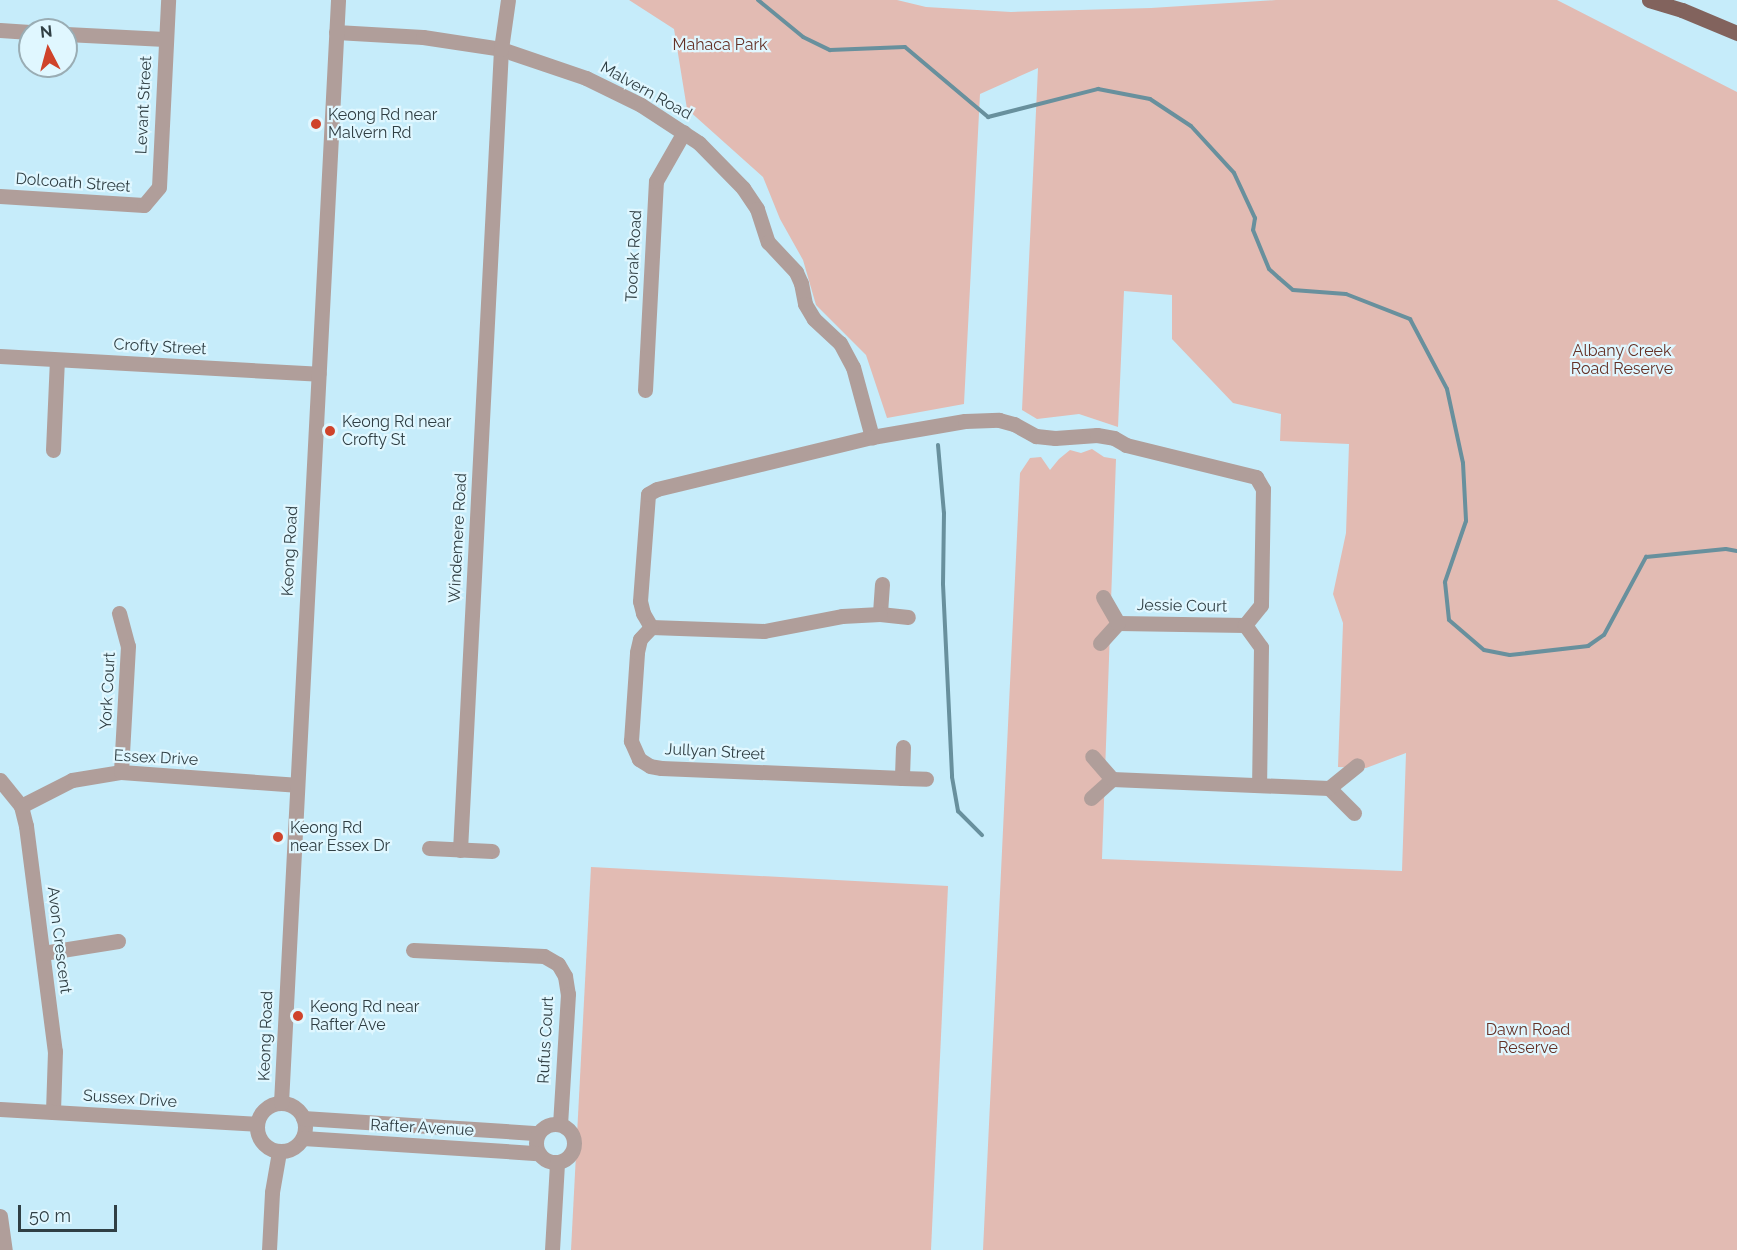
<!DOCTYPE html>
<html>
<head>
<meta charset="utf-8">
<style>
  body { margin:0 }
  #map { position:relative; width:1737px; height:1250px; overflow:hidden; background:#c6ecfa; font-family:Raleway,sans-serif }
  div>[style] { position:absolute }
  .green>* { inset:0; background:#e2bbb3 }
  .stream>* { height:4px; margin:-2px; padding:0 2px; transform-origin:2px; border-radius:2px; background:#68909d }
  .minor>* { height:15px; margin:-7.5px; padding:0 7.5px; transform-origin:7.5px; border-radius:7.5px; background:#b09e9a }
  .minor>.ring { margin:-7.5px; padding:0; box-sizing:content-box; background:none; border:15px solid #b09e9a; border-radius:50% }
  .major>* { height:15px; margin:-7.5px; padding:0 7.5px; transform-origin:7.5px; border-radius:7.5px; background:#82635d }
  .dots>* { width:16px; height:16px; translate:-50% -50%; box-sizing:border-box; border:3px solid #e0f7ff; border-radius:50% }
  span { translate:-50% -50%; white-space:nowrap; text-align:center; line-height:1.15; -webkit-text-stroke:4.5px #e0f7ff; paint-order:stroke }
  .park-label { font-size:16px; color:#653126 }
  .street-label { font-size:16px; color:#303f44 }
  .poi-label { font-size:16px; color:#303f44 }
  .left { translate:0 -50%; text-align:left }
  .north { position:absolute; left:18px; top:18px; width:60px; height:60px; box-sizing:border-box; background:#e0f7ff; border:2px solid #9aadb4; border-radius:50%; rotate:354deg; font-size:16px; font-weight:700; line-height:24px; text-align:center; color:#303f44 }
  .north::after { content:''; display:block; margin:auto; width:21px; height:27px; background:#cf432b; clip-path:polygon(50% 0,100% 100%,50% 72%,0 100%) }
  .scale { position:absolute; left:18px; top:1205px; width:99px; height:27px; box-sizing:border-box; border:3px solid #303f44; border-top:0; padding-left:8px; font-size:18px; line-height:21px; white-space:nowrap; color:#303f44; -webkit-text-stroke:4px #e0f7ff; paint-order:stroke }
</style>
</head>
<body>
<div id="map">
  <div class="green">
    <i style="clip-path:polygon(629px 0,897px 0,926px 7px,1011px 12px,1151px 8px,1276px 0,1557px 0,1737px 92px,1737px 1250px,983px 1250px,1020px 473px,1030px 458px,1041px 457px,1050px 470px,1059px 459px,1070px 450px,1081px 453px,1092px 449px,1104px 457px,1116px 459px,1102px 859px,1402px 871px,1406px 753px,1366px 768px,1338px 767px,1343px 623px,1333px 594px,1346px 533px,1349px 444px,1280px 441px,1281px 414px,1233px 403px,1172px 339px,1172px 295px,1124px 291px,1118px 427px,1079px 414px,1037px 419px,1022px 410px,1038px 68px,980px 94px,964px 404px,887px 418px,866px 355px,816px 305px,803px 260px,780px 219px,763px 177px,687px 109px,674px 29px)"></i>
    <i style="clip-path:polygon(591px 867px,948px 886px,931px 1250px,571px 1250px)"></i>
  </div>
  <div class="stream">
    <i style="left:758px;top:0;width:58px;rotate:39.4deg"></i>
    <i style="left:803px;top:37px;width:30px;rotate:26deg"></i>
    <i style="left:830px;top:50px;width:75px;rotate:-2.3deg"></i>
    <i style="left:905px;top:47px;width:109px;rotate:40.1deg"></i>
    <i style="left:988px;top:117px;width:114px;rotate:-14.3deg"></i>
    <i style="left:1098px;top:89px;width:53px;rotate:10.9deg"></i>
    <i style="left:1150px;top:99px;width:49px;rotate:33.4deg"></i>
    <i style="left:1191px;top:126px;width:64px;rotate:47.5deg"></i>
    <i style="left:1234px;top:173px;width:50px;rotate:65deg"></i>
    <i style="left:1255px;top:218px;width:12px;rotate:99deg"></i>
    <i style="left:1253px;top:230px;width:42px;rotate:67.7deg"></i>
    <i style="left:1269px;top:269px;width:13px;rotate:42deg"></i>
    <i style="left:1279px;top:278px;width:18px;rotate:41deg"></i>
    <i style="left:1293px;top:290px;width:53px;rotate:4.3deg"></i>
    <i style="left:1346px;top:294px;width:69px;rotate:21.3deg"></i>
    <i style="left:1410px;top:319px;width:79px;rotate:62.1deg"></i>
    <i style="left:1447px;top:389px;width:76px;rotate:77.8deg"></i>
    <i style="left:1463px;top:463px;width:58px;rotate:87deg"></i>
    <i style="left:1466px;top:521px;width:65px;rotate:109deg"></i>
    <i style="left:1445px;top:582px;width:38px;rotate:84deg"></i>
    <i style="left:1449px;top:620px;width:46px;rotate:40.6deg"></i>
    <i style="left:1484px;top:650px;width:26px;rotate:11deg"></i>
    <i style="left:1510px;top:655px;width:79px;rotate:-6.6deg"></i>
    <i style="left:1588px;top:646px;width:19px;rotate:-35deg"></i>
    <i style="left:1604px;top:635px;width:89px;rotate:-61.7deg"></i>
    <i style="left:1646px;top:557px;width:80px;rotate:-5.7deg"></i>
    <i style="left:1726px;top:549px;width:11px;rotate:10deg"></i>
    <i style="left:938px;top:445px;width:68px;rotate:85deg"></i>
    <i style="left:944px;top:513px;width:71px;rotate:90.8deg"></i>
    <i style="left:943px;top:584px;width:193px;rotate:87.3deg"></i>
    <i style="left:952px;top:777px;width:35px;rotate:80deg"></i>
    <i style="left:958px;top:811px;width:34px;rotate:45deg"></i>
  </div>
  <div class="minor">
    <i style="left:0;top:30px;width:30px;rotate:4deg"></i>
    <i style="left:336px;top:32px;width:87px;rotate:3.3deg"></i>
    <i style="left:423px;top:37px;width:79px;rotate:8.7deg"></i>
    <i style="left:501px;top:49px;width:90px;rotate:18.8deg"></i>
    <i style="left:586px;top:78px;width:61px;rotate:26.1deg"></i>
    <i style="left:641px;top:105px;width:69px;rotate:33.2deg"></i>
    <i style="left:699px;top:143px;width:63px;rotate:45.6deg"></i>
    <i style="left:743px;top:188px;width:25px;rotate:56deg"></i>
    <i style="left:757px;top:209px;width:35px;rotate:72deg"></i>
    <i style="left:768px;top:242px;width:41px;rotate:47deg"></i>
    <i style="left:796px;top:272px;width:12px;rotate:66deg"></i>
    <i style="left:801px;top:283px;width:21px;rotate:79deg"></i>
    <i style="left:805px;top:304px;width:17px;rotate:59deg"></i>
    <i style="left:814px;top:319px;width:35px;rotate:43deg"></i>
    <i style="left:840px;top:343px;width:27px;rotate:62deg"></i>
    <i style="left:853px;top:367px;width:73px;rotate:74.8deg"></i>
    <i style="left:66px;top:34px;width:99px;rotate:2.9deg"></i>
    <i style="left:0;top:196px;width:144px;rotate:3.6deg"></i>
    <i style="left:144px;top:205px;width:23px;rotate:-50deg"></i>
    <i style="left:159px;top:187px;width:187px;rotate:-87.2deg"></i>
    <i style="left:0;top:356px;width:319px;rotate:3.2deg"></i>
    <i style="left:645px;top:390px;width:209px;rotate:-87deg"></i>
    <i style="left:656px;top:181px;width:56px;rotate:-60.3deg"></i>
    <i style="left:53px;top:450px;width:90px;rotate:-87.5deg"></i>
    <i style="left:882px;top:584px;width:30px;rotate:94deg"></i>
    <i style="left:880px;top:614px;width:28px;rotate:6deg"></i>
    <i style="left:119px;top:613px;width:34px;rotate:75deg"></i>
    <i style="left:128px;top:646px;width:126px;rotate:93.2deg"></i>
    <i style="left:1118px;top:623px;width:127px;rotate:0.9deg"></i>
    <i style="left:651px;top:627px;width:113px;rotate:2deg"></i>
    <i style="left:764px;top:631px;width:79px;rotate:-10.9deg"></i>
    <i style="left:842px;top:616px;width:38px;rotate:-3deg"></i>
    <i style="left:1100px;top:643px;width:27px;rotate:-48deg"></i>
    <i style="left:1118px;top:623px;width:30px;rotate:-120deg"></i>
    <i style="left:903px;top:747px;width:31px;rotate:92deg"></i>
    <i style="left:902px;top:778px;width:24px;rotate:2deg"></i>
    <i style="left:902px;top:778px;width:241px;rotate:-177.6deg"></i>
    <i style="left:661px;top:768px;width:11px;rotate:-170deg"></i>
    <i style="left:650px;top:766px;width:13px;rotate:-148deg"></i>
    <i style="left:639px;top:759px;width:20px;rotate:-114deg"></i>
    <i style="left:631px;top:741px;width:89px;rotate:-86.1deg"></i>
    <i style="left:637px;top:652px;width:13px;rotate:-77deg"></i>
    <i style="left:640px;top:639px;width:16px;rotate:-47deg"></i>
    <i style="left:651px;top:627px;width:16px;rotate:-120deg"></i>
    <i style="left:643px;top:613px;width:12px;rotate:-104deg"></i>
    <i style="left:640px;top:601px;width:107px;rotate:-85.7deg"></i>
    <i style="left:648px;top:494px;width:10px;rotate:-29deg"></i>
    <i style="left:657px;top:489px;width:221px;rotate:-13.6deg"></i>
    <i style="left:872px;top:437px;width:94px;rotate:-9.8deg"></i>
    <i style="left:965px;top:421px;width:34px;rotate:-2deg"></i>
    <i style="left:999px;top:420px;width:16px;rotate:15deg"></i>
    <i style="left:1014px;top:424px;width:25px;rotate:29deg"></i>
    <i style="left:1036px;top:436px;width:19px;rotate:6deg"></i>
    <i style="left:1055px;top:438px;width:42px;rotate:-4.1deg"></i>
    <i style="left:1097px;top:435px;width:17px;rotate:10deg"></i>
    <i style="left:1114px;top:438px;width:14px;rotate:30deg"></i>
    <i style="left:1126px;top:445px;width:134px;rotate:13.8deg"></i>
    <i style="left:1256px;top:477px;width:14px;rotate:60deg"></i>
    <i style="left:1263px;top:489px;width:116px;rotate:91deg"></i>
    <i style="left:1261px;top:605px;width:26px;rotate:129deg"></i>
    <i style="left:1245px;top:625px;width:27px;rotate:54deg"></i>
    <i style="left:1261px;top:647px;width:138px;rotate:90.8deg"></i>
    <i style="left:1112px;top:779px;width:217px;rotate:2.4deg"></i>
    <i style="left:0;top:780px;width:33px;rotate:51deg"></i>
    <i style="left:21px;top:806px;width:21px;rotate:76deg"></i>
    <i style="left:26px;top:826px;width:227px;rotate:82.7deg"></i>
    <i style="left:55px;top:1051px;width:61px;rotate:91.9deg"></i>
    <i style="left:1091px;top:798px;width:28px;rotate:-42deg"></i>
    <i style="left:1112px;top:779px;width:30px;rotate:-131deg"></i>
    <i style="left:21px;top:806px;width:57px;rotate:-27deg"></i>
    <i style="left:72px;top:780px;width:50px;rotate:-9.3deg"></i>
    <i style="left:121px;top:772px;width:175px;rotate:4.2deg"></i>
    <i style="left:1354px;top:813px;width:35px;rotate:-135deg"></i>
    <i style="left:1329px;top:788px;width:36px;rotate:-39deg"></i>
    <i style="left:429px;top:848px;width:63px;rotate:2.7deg"></i>
    <i style="left:460px;top:850px;width:802px;rotate:-87.07deg"></i>
    <i style="left:501px;top:49px;width:49px;rotate:-81.9deg"></i>
    <i style="left:413px;top:950px;width:131px;rotate:2.6deg"></i>
    <i style="left:544px;top:956px;width:16px;rotate:30deg"></i>
    <i style="left:558px;top:964px;width:14px;rotate:60deg"></i>
    <i style="left:565px;top:976px;width:18px;rotate:81deg"></i>
    <i style="left:568px;top:994px;width:130px;rotate:93.5deg"></i>
    <i style="left:43px;top:953px;width:76px;rotate:-9.1deg"></i>
    <i class="ring" style="left:257px;top:1103px;width:33px;height:33px"></i>
    <i style="left:281px;top:1103px;width:1104px;rotate:-87.04deg"></i>
    <i style="left:0;top:1109px;width:257px;rotate:3.3deg"></i>
    <i style="left:303px;top:1118px;width:235px;rotate:3.7deg"></i>
    <i class="ring" style="left:536px;top:1124px;width:23px;height:23px"></i>
    <i style="left:303px;top:1138px;width:235px;rotate:3.7deg"></i>
    <i style="left:0;top:1216px;width:34px;rotate:82deg"></i>
    <i style="left:269px;top:1250px;width:58px;rotate:-87deg"></i>
    <i style="left:272px;top:1192px;width:41px;rotate:-80.1deg"></i>
    <i style="left:552px;top:1250px;width:88px;rotate:-86.7deg"></i>
  </div>
  <div class="major">
    <i style="left:1649px;top:0;width:34px;rotate:17deg"></i>
    <i style="left:1682px;top:10px;width:60px;rotate:22.7deg"></i>
  </div>
  <div class="dots">
    <i style="left:316px;top:124px;background:#cf432b"></i>
    <i style="left:330px;top:431px;background:#cf432b"></i>
    <i style="left:278px;top:837px;background:#cf432b"></i>
    <i style="left:298px;top:1016px;background:#cf432b"></i>
  </div>
  <div class="park-label">
    <span style="left:720px;top:45px">Mahaca Park</span>
    <span style="left:1622px;top:360px">Albany Creek<br>Road Reserve</span>
    <span style="left:1528px;top:1039px">Dawn Road<br>Reserve</span>
  </div>
  <div class="street-label">
    <span style="left:646px;top:91px;rotate:29deg">Malvern Road</span>
    <span style="left:144px;top:105px;rotate:-87deg">Levant Street</span>
    <span style="left:73px;top:183px;rotate:4deg">Dolcoath Street</span>
    <span style="left:634px;top:256px;rotate:-87deg">Toorak Road</span>
    <span style="left:160px;top:347px;rotate:3deg">Crofty Street</span>
    <span style="left:458px;top:538px;rotate:-87deg">Windemere Road</span>
    <span style="left:290px;top:551px;rotate:-87deg">Keong Road</span>
    <span style="left:1182px;top:606px;rotate:1deg">Jessie Court</span>
    <span style="left:108px;top:691px;rotate:-87deg">York Court</span>
    <span style="left:715px;top:752px;rotate:3deg">Jullyan Street</span>
    <span style="left:156px;top:758px;rotate:3deg">Essex Drive</span>
    <span style="left:59px;top:940px;rotate:83deg">Avon Crescent</span>
    <span style="left:266px;top:1036px;rotate:-88deg">Keong Road</span>
    <span style="left:546px;top:1040px;rotate:-87deg">Rufus Court</span>
    <span style="left:130px;top:1099px;rotate:4deg">Sussex Drive</span>
    <span style="left:422px;top:1128px;rotate:3deg">Rafter Avenue</span>
  </div>
  <div class="poi-label">
    <span class="left" style="left:328px;top:124px">Keong Rd near<br>Malvern Rd</span>
    <span class="left" style="left:342px;top:431px">Keong Rd near<br>Crofty St</span>
    <span class="left" style="left:290px;top:837px">Keong Rd<br>near Essex Dr</span>
    <span class="left" style="left:310px;top:1016px">Keong Rd near<br>Rafter Ave</span>
  </div>
  <div class="north">N</div>
  <div class="scale">50 m</div>
</div>
</body>
</html>
